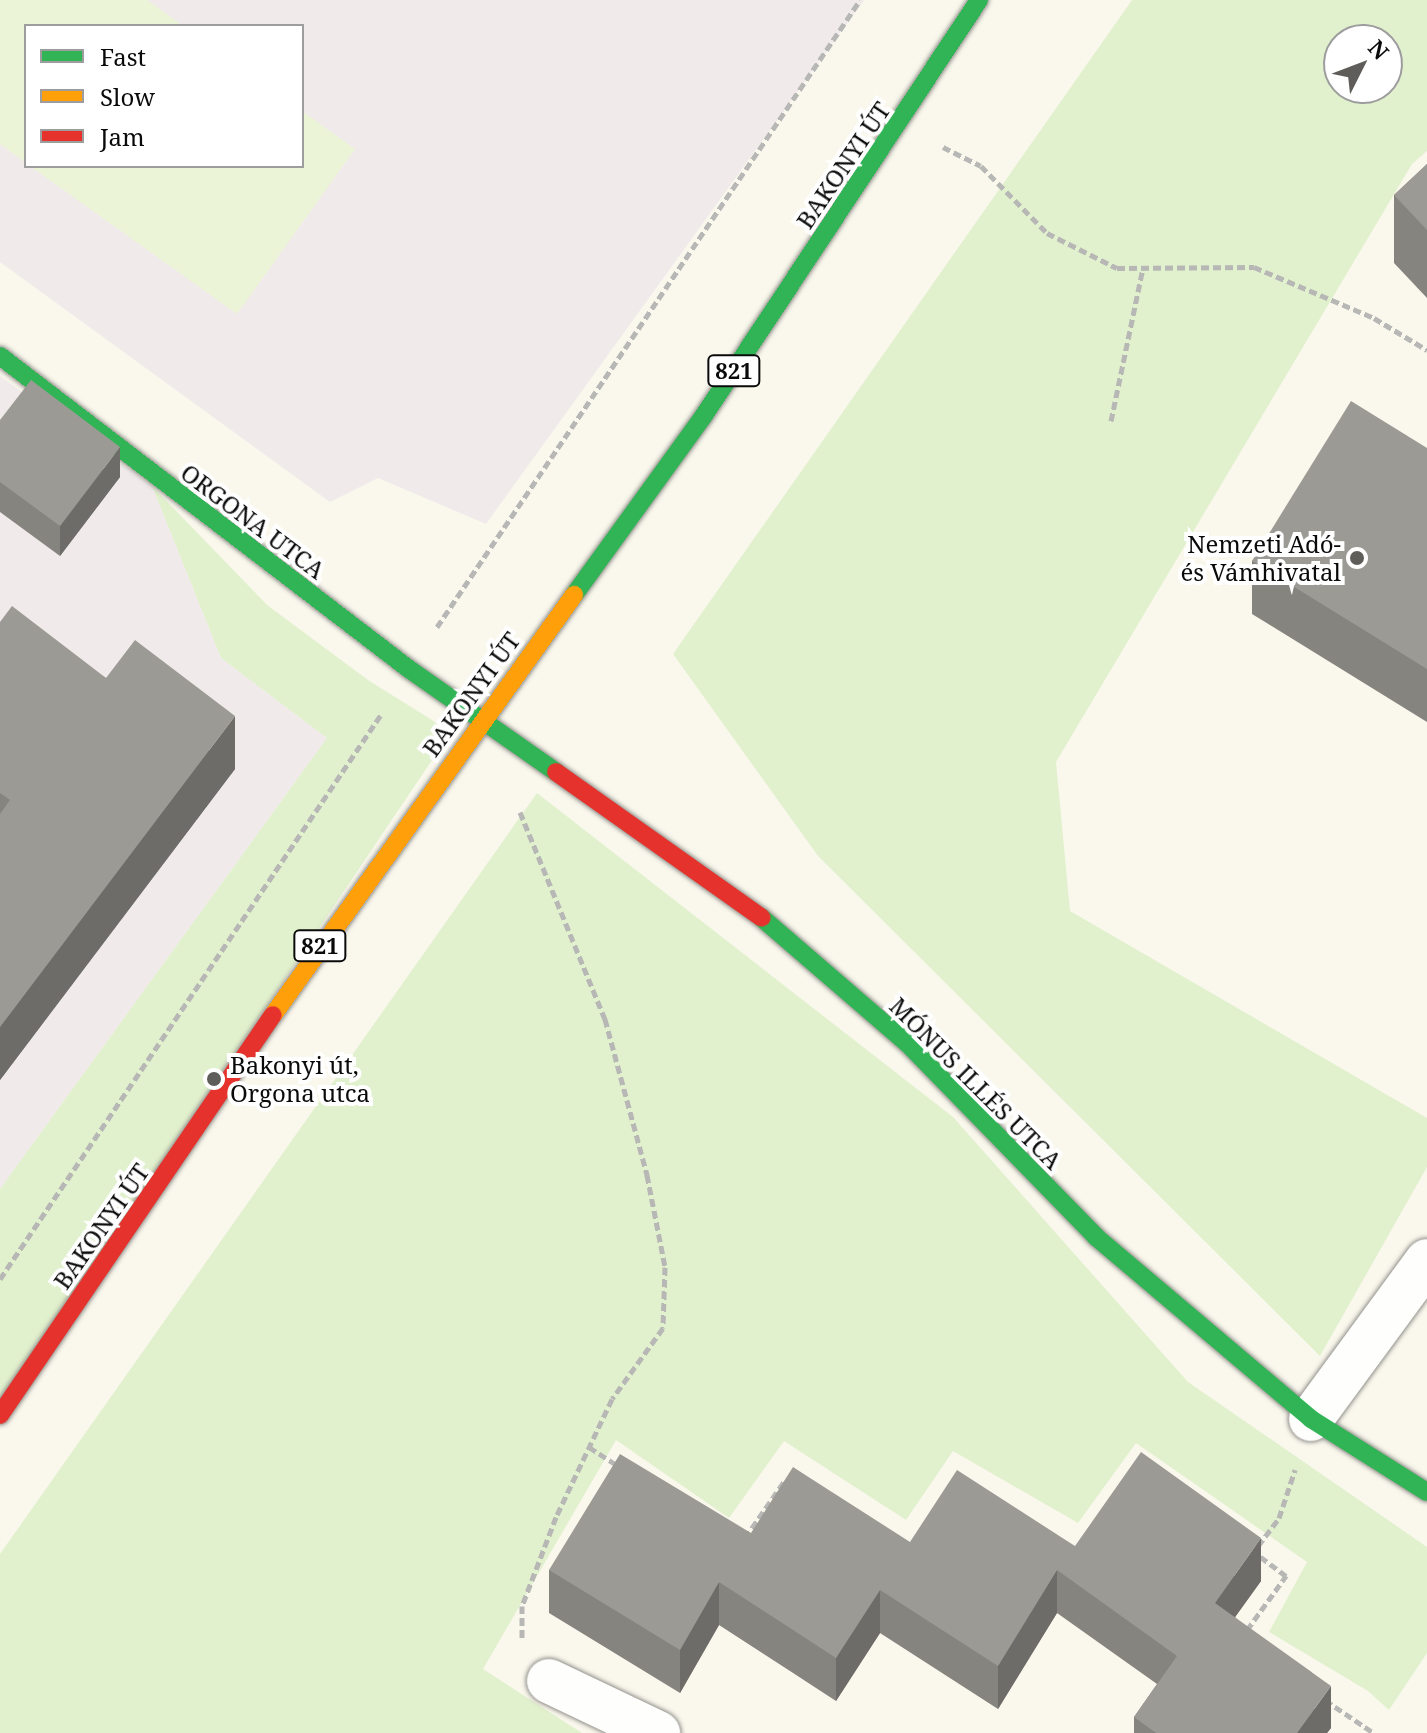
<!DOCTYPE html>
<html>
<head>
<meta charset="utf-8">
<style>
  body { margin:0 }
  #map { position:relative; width:1427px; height:1733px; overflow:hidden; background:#faf8ed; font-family:"Noto Serif",serif }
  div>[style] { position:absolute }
  .industrial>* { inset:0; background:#f1eaeb }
  .green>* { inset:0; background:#e1f0cd }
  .pitch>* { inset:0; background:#ebf4d6 }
  .path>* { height:5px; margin-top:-2.5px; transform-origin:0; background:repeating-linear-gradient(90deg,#b7b7b5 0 8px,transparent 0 12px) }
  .roads { filter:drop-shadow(0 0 2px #92918c) drop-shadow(0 0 2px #92918c) }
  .street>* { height:44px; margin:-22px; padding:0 22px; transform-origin:22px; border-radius:22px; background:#fefefc }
  .fast>* { height:18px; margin:-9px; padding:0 9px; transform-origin:9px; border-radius:9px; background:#30b455 }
  .slow>* { height:18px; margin:-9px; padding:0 9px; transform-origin:9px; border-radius:9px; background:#ff9f0a }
  .jam>* { height:18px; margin:-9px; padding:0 9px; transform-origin:9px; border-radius:9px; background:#e5322d }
  .wall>* { inset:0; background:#86847f }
  .shaded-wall>* { inset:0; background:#6d6c68 }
  .building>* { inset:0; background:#9c9a94 }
  .dots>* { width:22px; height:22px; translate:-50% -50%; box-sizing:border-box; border:4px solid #fff; border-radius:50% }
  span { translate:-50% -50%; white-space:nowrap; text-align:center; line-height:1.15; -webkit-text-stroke:8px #fff; paint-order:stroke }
  .shield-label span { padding:2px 6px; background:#fff; border:2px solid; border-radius:6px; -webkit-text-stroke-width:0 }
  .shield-label { font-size:22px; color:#0a0a0a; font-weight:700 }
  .street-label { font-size:24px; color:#0a0a0a }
  .poi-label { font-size:24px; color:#0a0a0a }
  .right { translate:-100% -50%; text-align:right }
  .left { translate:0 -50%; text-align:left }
  .legend { position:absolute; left:24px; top:24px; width:280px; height:144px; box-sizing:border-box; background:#fff; border:2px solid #9d9d9d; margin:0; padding:10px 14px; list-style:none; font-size:24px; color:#0a0a0a }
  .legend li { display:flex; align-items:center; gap:16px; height:40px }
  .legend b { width:40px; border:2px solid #9d9d9d }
  .north { position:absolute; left:1323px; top:24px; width:80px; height:80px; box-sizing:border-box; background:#fff; border:2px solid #9d9d9d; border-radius:50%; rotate:48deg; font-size:22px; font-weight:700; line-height:32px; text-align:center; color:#0a0a0a }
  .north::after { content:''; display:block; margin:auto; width:28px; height:36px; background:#5e5d59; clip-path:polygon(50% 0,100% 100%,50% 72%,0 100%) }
</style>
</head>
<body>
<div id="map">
  <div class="industrial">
    <i style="clip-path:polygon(evenodd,0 0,864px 0,486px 524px,378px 478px,330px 502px,0 262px,0 0,26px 26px,302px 26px,302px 166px,26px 166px,26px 26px)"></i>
    <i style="clip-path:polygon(0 376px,152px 486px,221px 658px,327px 738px,0 1189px)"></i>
  </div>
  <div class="green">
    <i style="clip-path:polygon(evenodd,1132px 0,1427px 0,1427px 151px,1412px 164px,1056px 762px,1070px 911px,1427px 1118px,1427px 1167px,1320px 1356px,818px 856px,673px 654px,1132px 0,1339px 40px,1387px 40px,1387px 88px,1339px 88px,1339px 40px)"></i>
    <i style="clip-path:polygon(152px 486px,267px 605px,368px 680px,451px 732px,0 1402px,0 1189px,327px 738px,221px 658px)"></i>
    <i style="clip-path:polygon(537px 793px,953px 1117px,1188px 1382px,1427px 1547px,1427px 1653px,1389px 1710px,1368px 1691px,1269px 1632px,1307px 1562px,1136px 1443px,1078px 1523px,953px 1451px,906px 1520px,784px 1441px,729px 1518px,616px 1440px,483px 1669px,582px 1733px,0 1733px,0 1554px)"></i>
  </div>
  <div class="pitch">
    <i style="clip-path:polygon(0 0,147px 0,183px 26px,26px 26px,26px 163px,0 144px)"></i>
    <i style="clip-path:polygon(302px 111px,355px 149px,237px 314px,30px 166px,302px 166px)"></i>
  </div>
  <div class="path">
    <i style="left:943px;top:147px;width:42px;rotate:26.6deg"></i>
    <i style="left:981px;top:166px;width:94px;rotate:45.4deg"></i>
    <i style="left:1047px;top:233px;width:78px;rotate:26.6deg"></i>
    <i style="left:1117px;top:268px;width:137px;rotate:-0.4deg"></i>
    <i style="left:1254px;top:267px;width:130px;rotate:23deg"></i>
    <i style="left:1374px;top:318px;width:62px;rotate:31.1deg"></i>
    <i style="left:1111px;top:421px;width:156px;rotate:-78.2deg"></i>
    <i style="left:437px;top:627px;width:756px;rotate:-55.99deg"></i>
    <i style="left:520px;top:812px;width:224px;rotate:67.7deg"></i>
    <i style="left:605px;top:1019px;width:162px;rotate:74.9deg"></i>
    <i style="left:647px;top:1175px;width:94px;rotate:78.9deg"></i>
    <i style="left:665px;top:1267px;width:61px;rotate:91.9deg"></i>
    <i style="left:663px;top:1328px;width:87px;rotate:125.7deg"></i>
    <i style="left:612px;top:1399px;width:131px;rotate:115.4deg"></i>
    <i style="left:556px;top:1517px;width:95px;rotate:110.9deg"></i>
    <i style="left:522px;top:1606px;width:33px;rotate:90deg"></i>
    <i style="left:0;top:1279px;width:683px;rotate:-55.98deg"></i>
    <i style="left:589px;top:1447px;width:33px;rotate:33deg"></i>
    <i style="left:745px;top:1538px;width:70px;rotate:-55.4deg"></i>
    <i style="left:1258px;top:1546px;width:35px;rotate:-53deg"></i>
    <i style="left:1279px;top:1518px;width:51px;rotate:-71.6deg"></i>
    <i style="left:1247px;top:1630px;width:67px;rotate:-54.2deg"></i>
    <i style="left:1286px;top:1576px;width:35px;rotate:-143deg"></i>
    <i style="left:1325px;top:1700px;width:59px;rotate:34deg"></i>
  </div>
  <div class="roads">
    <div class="street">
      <i style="left:1311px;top:1419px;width:196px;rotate:-53.7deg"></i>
      <i style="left:549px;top:1681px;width:121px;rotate:25.5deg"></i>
    </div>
    <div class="fast">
      <i style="left:0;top:356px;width:515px;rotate:37.43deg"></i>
      <i style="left:409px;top:669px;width:179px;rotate:35deg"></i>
      <i style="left:574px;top:595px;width:220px;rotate:-54.1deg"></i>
      <i style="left:703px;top:417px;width:500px;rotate:-56.5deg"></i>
      <i style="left:762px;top:918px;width:191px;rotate:40.8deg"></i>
      <i style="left:907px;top:1043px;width:271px;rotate:45.7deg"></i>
      <i style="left:1096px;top:1237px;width:282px;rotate:40.2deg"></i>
      <i style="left:1311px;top:1419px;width:137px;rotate:32.2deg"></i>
    </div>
    <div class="slow">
      <i style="left:273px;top:1015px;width:517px;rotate:-54.37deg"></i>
    </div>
    <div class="jam">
      <i style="left:556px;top:772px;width:252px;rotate:35.3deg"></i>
      <i style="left:0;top:1415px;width:484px;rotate:-55.7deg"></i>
    </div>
  </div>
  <div class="wall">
    <i style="clip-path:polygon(1427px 164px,1427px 298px,1394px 263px,1394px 195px)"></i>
    <i style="clip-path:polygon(0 420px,120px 477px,60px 556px,0 512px)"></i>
    <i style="clip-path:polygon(1427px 448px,1427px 722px,1252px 614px,1252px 561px)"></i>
    <i style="clip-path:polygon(0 622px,106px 678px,235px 769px,0 1080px)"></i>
    <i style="clip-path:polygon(751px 1533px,910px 1542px,1075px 1546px,1261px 1581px,1235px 1617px,1331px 1728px,1327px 1733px,1134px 1733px,1134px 1717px,1157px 1684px,1057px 1613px,998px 1709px,880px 1633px,836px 1701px,719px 1625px,680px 1693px,549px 1613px,549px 1570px)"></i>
  </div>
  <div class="shaded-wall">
    <i style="clip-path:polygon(120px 447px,120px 477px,60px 556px,60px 526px)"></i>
    <i style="clip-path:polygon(235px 716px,235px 769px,0 1080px,0 1027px)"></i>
    <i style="clip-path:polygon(1261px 1538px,1261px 1581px,1215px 1645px,1215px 1603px)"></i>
    <i style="clip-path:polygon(1057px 1570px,1057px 1613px,998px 1709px,998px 1666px)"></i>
    <i style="clip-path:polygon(719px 1582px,719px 1625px,680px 1693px,680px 1650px)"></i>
    <i style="clip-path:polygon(880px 1590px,880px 1633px,836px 1701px,836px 1658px)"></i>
    <i style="clip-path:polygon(1331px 1686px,1331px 1728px,1327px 1733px,1297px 1733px)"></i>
  </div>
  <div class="building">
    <i style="clip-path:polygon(1427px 164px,1427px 230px,1394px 195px)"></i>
    <i style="clip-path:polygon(31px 380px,120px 447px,60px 526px,0 482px,0 420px)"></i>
    <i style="clip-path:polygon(1351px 401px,1427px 448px,1427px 669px,1252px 561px)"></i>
    <i style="clip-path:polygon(12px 606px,106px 678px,135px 640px,235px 716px,0 1027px,0 814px,10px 800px,0 793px,0 622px)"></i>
    <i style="clip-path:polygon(1141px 1452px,1261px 1538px,1215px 1603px,1331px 1686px,1297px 1733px,1156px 1733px,1134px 1717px,1177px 1656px,1057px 1570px,998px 1666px,880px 1590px,836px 1658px,719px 1582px,680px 1650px,549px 1570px,620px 1454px,751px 1533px,793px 1467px,910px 1542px,957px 1470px,1075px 1546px)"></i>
  </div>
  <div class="dots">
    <i style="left:1357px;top:558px;background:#5e5d59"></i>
    <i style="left:214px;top:1079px;background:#5e5d59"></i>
  </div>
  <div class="shield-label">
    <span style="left:734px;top:371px">821</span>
    <span style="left:320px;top:946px">821</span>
  </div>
  <div class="street-label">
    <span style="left:843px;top:165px;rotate:-56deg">BAKONYI ÚT</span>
    <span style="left:253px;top:521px;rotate:37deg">ORGONA UTCA</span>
    <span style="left:471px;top:694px;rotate:-54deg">BAKONYI ÚT</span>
    <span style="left:976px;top:1083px;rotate:45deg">MÓNUS ILLÉS UTCA</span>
    <span style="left:101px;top:1226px;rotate:-55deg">BAKONYI ÚT</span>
  </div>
  <div class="poi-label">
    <span class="right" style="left:1341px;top:558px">Nemzeti Adó-<br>és Vámhivatal</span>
    <span class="left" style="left:230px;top:1079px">Bakonyi út,<br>Orgona utca</span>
  </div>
  <ul class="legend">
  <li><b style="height:10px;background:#30b455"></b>Fast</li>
  <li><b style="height:10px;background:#ff9f0a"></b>Slow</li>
  <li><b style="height:10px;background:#e5322d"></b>Jam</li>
  </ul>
  <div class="north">N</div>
</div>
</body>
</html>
